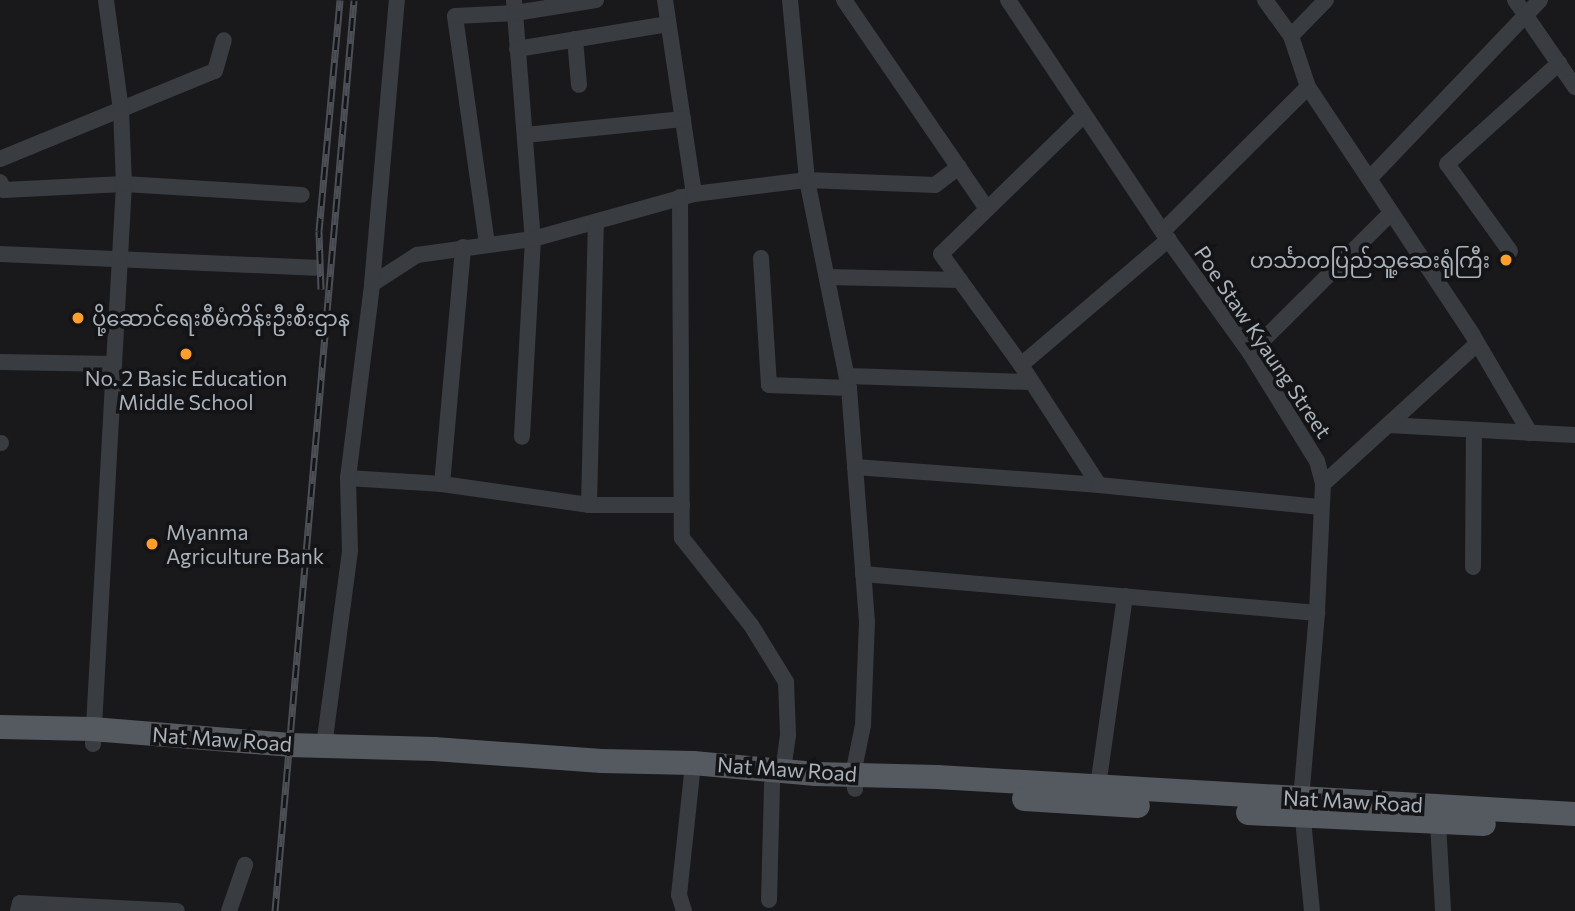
<!DOCTYPE html>
<html>
<head>
<meta charset="utf-8">
<style>
  body { margin:0 }
  #map { position:relative; width:1575px; height:911px; overflow:hidden; background:#19191b; font-family:Commissioner,"Noto Sans Myanmar",sans-serif }
  div>[style] { position:absolute }
  .minor>* { height:16px; margin:-8px; padding:0 8px; transform-origin:8px; border-radius:8px; background:#393c41 }
  .primary>* { height:24px; margin:-12px; padding:0 12px; transform-origin:12px; border-radius:12px; background:#555960 }
  .rail>* { height:7px; margin-top:-3.5px; transform-origin:0; background:repeating-linear-gradient(90deg,#141416 0 13px,#4c5056 0 26px); box-sizing:border-box; border-block:2px solid #4c5056 }
  .dots>* { width:19px; height:19px; translate:-50% -50%; box-sizing:border-box; border:4px solid #141416; border-radius:50% }
  span { translate:-50% -50%; white-space:nowrap; text-align:center; line-height:1.15; -webkit-text-stroke:7px #141416; paint-order:stroke }
  .poi-label { font-size:21px; color:#aab2bc }
  .right { translate:-100% -50%; text-align:right }
  .left { translate:0 -50%; text-align:left }
  .street-label { font-size:21px; color:#aab2bc }
</style>
</head>
<body>
<div id="map">
  <div class="minor">
    <i style="left:514px;top:0;width:240px;rotate:85.5deg"></i>
    <i style="left:533px;top:239px;width:198px;rotate:93.2deg"></i>
    <i style="left:665px;top:0;width:196px;rotate:81.5deg"></i>
    <i style="left:790px;top:0;width:181px;rotate:84.6deg"></i>
    <i style="left:807px;top:180px;width:212px;rotate:78.6deg"></i>
    <i style="left:849px;top:388px;width:234px;rotate:85.6deg"></i>
    <i style="left:867px;top:621px;width:104px;rotate:92.2deg"></i>
    <i style="left:863px;top:725px;width:50px;rotate:101.5deg"></i>
    <i style="left:853px;top:774px;width:15px;rotate:82deg"></i>
    <i style="left:844px;top:0;width:253px;rotate:55.6deg"></i>
    <i style="left:1008px;top:0;width:283px;rotate:56.3deg"></i>
    <i style="left:1165px;top:235px;width:145px;rotate:54.2deg"></i>
    <i style="left:1250px;top:353px;width:127px;rotate:58.2deg"></i>
    <i style="left:1317px;top:461px;width:24px;rotate:75deg"></i>
    <i style="left:1323px;top:484px;width:129px;rotate:92.7deg"></i>
    <i style="left:1317px;top:613px;width:187px;rotate:94.9deg"></i>
    <i style="left:1301px;top:799px;width:113px;rotate:84.4deg"></i>
    <i style="left:1265px;top:0;width:44px;rotate:54.2deg"></i>
    <i style="left:1291px;top:36px;width:54px;rotate:71.6deg"></i>
    <i style="left:1308px;top:87px;width:296px;rotate:56.4deg"></i>
    <i style="left:1472px;top:334px;width:115px;rotate:59.6deg"></i>
    <i style="left:1515px;top:0;width:106px;rotate:55.4deg"></i>
    <i style="left:1291px;top:36px;width:50px;rotate:-45.8deg"></i>
    <i style="left:575px;top:39px;width:46px;rotate:85deg"></i>
    <i style="left:517px;top:49px;width:153px;rotate:-9.4deg"></i>
    <i style="left:1084px;top:115px;width:199px;rotate:135.8deg"></i>
    <i style="left:941px;top:254px;width:137px;rotate:54.2deg"></i>
    <i style="left:1021px;top:365px;width:143px;rotate:57deg"></i>
    <i style="left:525px;top:135px;width:159px;rotate:-5.8deg"></i>
    <i style="left:0;top:159px;width:232px;rotate:-22.3deg"></i>
    <i style="left:215px;top:71px;width:32px;rotate:-74deg"></i>
    <i style="left:1370px;top:178px;width:246px;rotate:-46.3deg"></i>
    <i style="left:0;top:182px;width:9px;rotate:63deg"></i>
    <i style="left:4px;top:190px;width:120px;rotate:-2.9deg"></i>
    <i style="left:124px;top:184px;width:178px;rotate:3.5deg"></i>
    <i style="left:680px;top:197px;width:341px;rotate:89.7deg"></i>
    <i style="left:682px;top:538px;width:111px;rotate:51.6deg"></i>
    <i style="left:751px;top:625px;width:67px;rotate:58.4deg"></i>
    <i style="left:786px;top:682px;width:53px;rotate:87.8deg"></i>
    <i style="left:788px;top:735px;width:35px;rotate:98deg"></i>
    <i style="left:1163px;top:231px;width:204px;rotate:-44.8deg"></i>
    <i style="left:487px;top:244px;width:230px;rotate:-98deg"></i>
    <i style="left:455px;top:16px;width:60px;rotate:-2.9deg"></i>
    <i style="left:515px;top:13px;width:82px;rotate:-9.1deg"></i>
    <i style="left:1510px;top:251px;width:107px;rotate:-125.9deg"></i>
    <i style="left:1447px;top:164px;width:151px;rotate:-42deg"></i>
    <i style="left:0;top:254px;width:315px;rotate:2.5deg"></i>
    <i style="left:761px;top:258px;width:127px;rotate:86.4deg"></i>
    <i style="left:769px;top:385px;width:80px;rotate:2.1deg"></i>
    <i style="left:827px;top:277px;width:133px;rotate:1.3deg"></i>
    <i style="left:372px;top:284px;width:54px;rotate:-32.8deg"></i>
    <i style="left:417px;top:255px;width:117px;rotate:-7.9deg"></i>
    <i style="left:533px;top:239px;width:167px;rotate:-15.6deg"></i>
    <i style="left:694px;top:194px;width:114px;rotate:-7.1deg"></i>
    <i style="left:807px;top:180px;width:128px;rotate:2.2deg"></i>
    <i style="left:935px;top:185px;width:30px;rotate:-37deg"></i>
    <i style="left:1250px;top:353px;width:199px;rotate:-44.8deg"></i>
    <i style="left:0;top:362px;width:114px;rotate:1deg"></i>
    <i style="left:1021px;top:365px;width:194px;rotate:-40.4deg"></i>
    <i style="left:848px;top:376px;width:184px;rotate:1.9deg"></i>
    <i style="left:1388px;top:425px;width:187px;rotate:3.1deg"></i>
    <i style="left:0;top:443px;width:1px"></i>
    <i style="left:855px;top:467px;width:245px;rotate:4.2deg"></i>
    <i style="left:1099px;top:485px;width:223px;rotate:5.7deg"></i>
    <i style="left:348px;top:478px;width:94px;rotate:3.7deg"></i>
    <i style="left:442px;top:484px;width:148px;rotate:8.1deg"></i>
    <i style="left:589px;top:505px;width:93px"></i>
    <i style="left:442px;top:484px;width:238px;rotate:-84.9deg"></i>
    <i style="left:1323px;top:484px;width:208px;rotate:-42.3deg"></i>
    <i style="left:589px;top:505px;width:283px;rotate:-88.6deg"></i>
    <i style="left:1473px;top:567px;width:137px;rotate:-89.6deg"></i>
    <i style="left:863px;top:574px;width:456px;rotate:4.9deg"></i>
    <i style="left:93px;top:744px;width:561px;rotate:-86.83deg"></i>
    <i style="left:124px;top:184px;width:74px;rotate:-92.3deg"></i>
    <i style="left:121px;top:110px;width:111px;rotate:-97.8deg"></i>
    <i style="left:324px;top:746px;width:197px;rotate:-82.4deg"></i>
    <i style="left:350px;top:551px;width:73px;rotate:-91.6deg"></i>
    <i style="left:348px;top:478px;width:195px;rotate:-82.9deg"></i>
    <i style="left:372px;top:284px;width:285px;rotate:-85deg"></i>
    <i style="left:1098px;top:786px;width:192px;rotate:-81.9deg"></i>
    <i style="left:1438px;top:823px;width:88px;rotate:86.7deg"></i>
    <i style="left:769px;top:900px;width:117px;rotate:-88.5deg"></i>
    <i style="left:18px;top:911px;width:8px;rotate:-76deg"></i>
    <i style="left:20px;top:903px;width:157px;rotate:2.9deg"></i>
    <i style="left:229px;top:911px;width:49px;rotate:-70.8deg"></i>
    <i style="left:684px;top:911px;width:17px;rotate:-107deg"></i>
    <i style="left:679px;top:895px;width:133px;rotate:-83.9deg"></i>
  </div>
  <div class="primary">
    <i style="left:0;top:727px;width:92px;rotate:1.2deg"></i>
    <i style="left:92px;top:729px;width:198px;rotate:4.6deg"></i>
    <i style="left:289px;top:745px;width:145px;rotate:1.6deg"></i>
    <i style="left:434px;top:749px;width:168px;rotate:4.1deg"></i>
    <i style="left:602px;top:761px;width:91px;rotate:1.3deg"></i>
    <i style="left:693px;top:763px;width:123px;rotate:5.1deg"></i>
    <i style="left:816px;top:774px;width:121px;rotate:1.4deg"></i>
    <i style="left:937px;top:777px;width:639px;rotate:3.32deg"></i>
    <i style="left:1024px;top:799px;width:114px;rotate:3.5deg"></i>
    <i style="left:1248px;top:813px;width:236px;rotate:2.7deg"></i>
  </div>
  <div class="rail">
    <i style="left:321px;top:289px;width:58px;rotate:-92deg"></i>
    <i style="left:319px;top:231px;width:232px;rotate:-84.8deg"></i>
    <i style="left:275px;top:911px;width:914px;rotate:-85.04deg"></i>
  </div>
  <div class="dots">
    <i style="left:1506px;top:260px;background:#ff9e2d"></i>
    <i style="left:78px;top:318px;background:#ff9e2d"></i>
    <i style="left:186px;top:354px;background:#ff9e2d"></i>
    <i style="left:152px;top:544px;background:#ff9e2d"></i>
  </div>
  <div class="poi-label">
    <span class="right" style="left:1490px;top:260px">ဟင်္သာတပြည်သူ့ဆေးရုံကြီး</span>
    <span class="left" style="left:92px;top:318px">ပို့ဆောင်ရေးစီမံကိန်းဦးစီးဌာန</span>
    <span style="left:186px;top:390px">No. 2 Basic Education<br>Middle School</span>
    <span class="left" style="left:166px;top:544px">Myanma<br>Agriculture Bank</span>
  </div>
  <div class="street-label">
    <span style="left:1263px;top:342px;rotate:56deg">Poe Staw Kyaung Street</span>
    <span style="left:222px;top:739px;rotate:4deg">Nat Maw Road</span>
    <span style="left:787px;top:769px;rotate:4deg">Nat Maw Road</span>
    <span style="left:1353px;top:801px;rotate:3deg">Nat Maw Road</span>
  </div>
</div>
</body>
</html>
